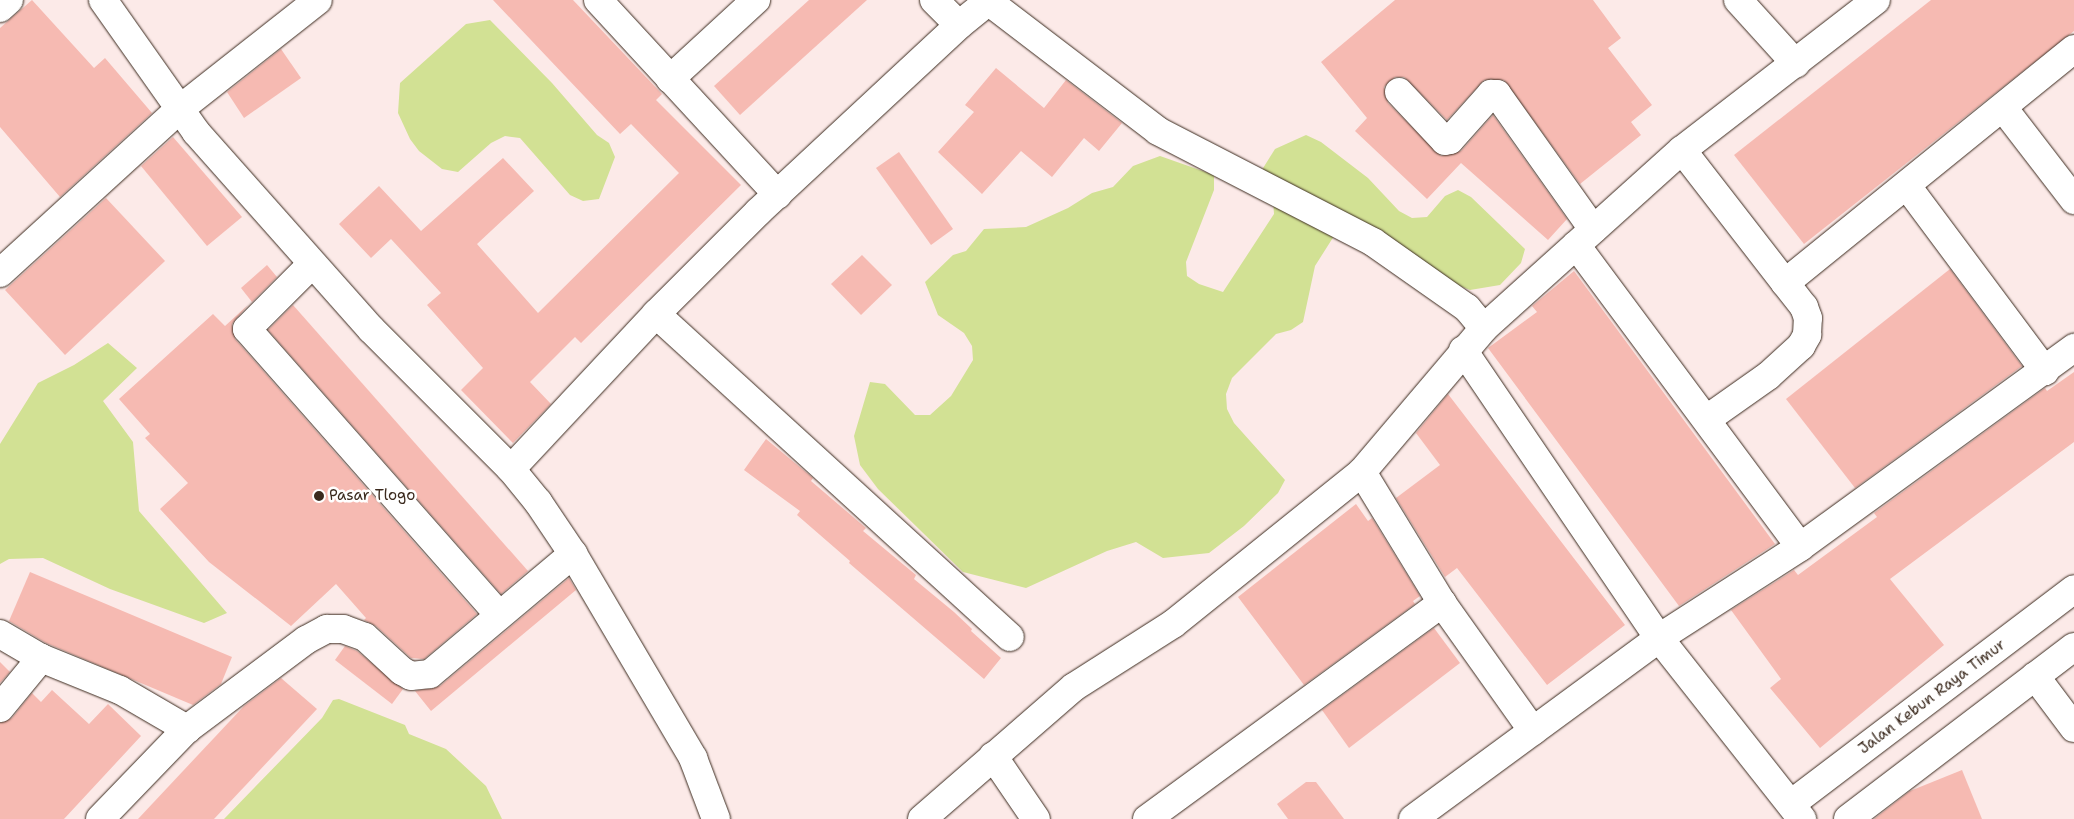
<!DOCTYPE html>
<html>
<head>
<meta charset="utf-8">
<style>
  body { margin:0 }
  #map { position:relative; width:2074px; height:819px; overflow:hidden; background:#fceae8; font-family:"Shantell Sans",sans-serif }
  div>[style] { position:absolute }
  .green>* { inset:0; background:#d2e194 }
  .building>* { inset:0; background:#f6bab2 }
  .roads { filter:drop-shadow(0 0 1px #3b2a1e) drop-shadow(0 0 1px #3b2a1e) }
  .minor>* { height:28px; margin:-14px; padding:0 14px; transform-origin:14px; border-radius:14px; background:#fff }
  .dots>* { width:14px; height:14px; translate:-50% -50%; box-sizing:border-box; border:2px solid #fff; border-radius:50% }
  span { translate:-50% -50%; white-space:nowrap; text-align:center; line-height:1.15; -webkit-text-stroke:5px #fff; paint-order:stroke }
  .poi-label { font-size:15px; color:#3b2a1e }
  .left { translate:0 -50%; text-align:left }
  .street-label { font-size:15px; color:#3b2a1e }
</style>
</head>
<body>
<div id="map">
  <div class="green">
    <i style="clip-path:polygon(490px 20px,552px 83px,597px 135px,609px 143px,615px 157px,599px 199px,583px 201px,570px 195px,520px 138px,505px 136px,491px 143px,458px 172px,442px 169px,419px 151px,410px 139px,398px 113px,400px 83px,466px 24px)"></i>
    <i style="clip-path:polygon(1306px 135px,1321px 142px,1368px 178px,1399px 211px,1412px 218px,1427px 217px,1445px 196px,1458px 190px,1471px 197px,1525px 249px,1521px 263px,1500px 285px,1470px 290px,1334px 236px,1315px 266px,1303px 322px,1291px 330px,1276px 334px,1232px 378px,1226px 394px,1227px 409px,1234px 423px,1285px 480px,1278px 493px,1244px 526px,1209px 553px,1163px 558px,1136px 542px,1107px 551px,1026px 588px,963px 572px,878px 489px,860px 465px,854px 436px,870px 382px,885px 384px,915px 415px,930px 415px,951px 396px,973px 360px,972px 346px,964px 333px,938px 315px,925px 282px,953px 255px,966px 251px,984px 229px,1026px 227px,1068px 208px,1092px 193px,1113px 187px,1133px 166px,1160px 156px,1214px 175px,1214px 190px,1186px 262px,1187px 276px,1199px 284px,1223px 292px,1274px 214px,1273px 199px,1260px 173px,1275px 149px)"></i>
    <i style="clip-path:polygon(108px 343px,137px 368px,103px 401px,133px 442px,139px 511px,227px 613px,204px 623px,110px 589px,43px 558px,9px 559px,0 564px,0 444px,38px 383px,74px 365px)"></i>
    <i style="clip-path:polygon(339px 699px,405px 725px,409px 734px,446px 749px,486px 786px,502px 819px,224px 819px,322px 718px,333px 700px)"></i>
  </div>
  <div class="building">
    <i style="clip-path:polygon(32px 0,94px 68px,105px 58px,152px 113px,60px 197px,0 127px,0 28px)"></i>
    <i style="clip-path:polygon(493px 0,573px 0,662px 94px,656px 100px,741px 185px,581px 343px,575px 337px,530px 382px,551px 404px,513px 443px,461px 390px,483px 368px,427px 305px,441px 293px,391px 239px,371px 258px,339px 224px,379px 186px,421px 231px,503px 158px,534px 191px,477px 244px,538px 313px,679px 173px,631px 124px,620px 134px)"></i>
    <i style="clip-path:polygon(809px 0,867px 0,740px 115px,714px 86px)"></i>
    <i style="clip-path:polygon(1395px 0,1593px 0,1621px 38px,1608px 48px,1652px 105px,1631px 122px,1641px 135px,1580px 184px,1504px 80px,1484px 80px,1447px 120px,1404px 77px,1395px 77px,1384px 87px,1388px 103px,1441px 156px,1461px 151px,1493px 115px,1567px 219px,1548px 240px,1461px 163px,1427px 199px,1355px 131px,1367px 118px,1321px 62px)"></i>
    <i style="clip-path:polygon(1931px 0,2074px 0,2074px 31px,1804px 244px,1734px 155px)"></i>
    <i style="clip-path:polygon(281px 49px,301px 78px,244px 118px,227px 92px)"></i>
    <i style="clip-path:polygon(996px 68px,1044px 108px,1066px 80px,1122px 123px,1099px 151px,1084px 138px,1052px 177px,1021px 151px,982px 194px,938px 152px,974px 112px,965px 105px)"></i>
    <i style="clip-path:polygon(173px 137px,242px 217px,207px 246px,141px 166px)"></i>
    <i style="clip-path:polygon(899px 152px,953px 229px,931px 245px,876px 168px)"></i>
    <i style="clip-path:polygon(106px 198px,165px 261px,65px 355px,5px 290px)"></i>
    <i style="clip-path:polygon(862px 255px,892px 285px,861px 315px,831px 284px)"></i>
    <i style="clip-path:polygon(267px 265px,277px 277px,252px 302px,241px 288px)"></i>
    <i style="clip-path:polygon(1950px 269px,2022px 366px,1855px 488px,1786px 399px)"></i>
    <i style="clip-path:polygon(1574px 271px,1775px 544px,1679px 606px,1488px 348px,1537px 312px,1532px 306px)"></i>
    <i style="clip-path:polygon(248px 305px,232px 324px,235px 339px,477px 614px,424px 659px,411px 658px,376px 626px,364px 620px,366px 618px,336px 584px,291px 626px,209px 562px,160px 509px,188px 483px,145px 438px,150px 434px,119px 399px,213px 314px,225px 326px)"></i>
    <i style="clip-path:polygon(293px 305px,528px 571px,501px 594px,268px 330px)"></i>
    <i style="clip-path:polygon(2074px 372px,2074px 442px,1890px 579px,1944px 645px,1820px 748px,1770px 688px,1781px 679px,1731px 610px,1794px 570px,1798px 575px,1877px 517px,1874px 513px,2045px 388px,2047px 391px)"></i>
    <i style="clip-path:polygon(1448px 394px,1625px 625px,1547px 685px,1457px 568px,1445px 577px,1396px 498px,1440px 465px,1416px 433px)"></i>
    <i style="clip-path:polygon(766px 439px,813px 478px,811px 481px,866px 528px,863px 531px,916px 575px,914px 579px,954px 612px,972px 629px,971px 631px,1001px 658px,984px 679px,849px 563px,850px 561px,797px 515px,800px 511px,744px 470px)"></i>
    <i style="clip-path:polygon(1356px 504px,1368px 521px,1372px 518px,1420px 596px,1413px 601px,1415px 604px,1304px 685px,1238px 597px)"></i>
    <i style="clip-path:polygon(30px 572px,232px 657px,221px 684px,193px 705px,46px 643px,9px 621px)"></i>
    <i style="clip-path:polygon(569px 578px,576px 590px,431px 711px,415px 691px,440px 686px)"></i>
    <i style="clip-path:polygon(1434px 628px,1460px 663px,1349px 748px,1322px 710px)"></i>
    <i style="clip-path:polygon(345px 646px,357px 651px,403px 689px,392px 704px,335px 660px)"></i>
    <i style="clip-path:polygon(0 662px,10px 672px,0 683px)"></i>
    <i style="clip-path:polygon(281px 678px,317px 709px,214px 819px,138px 819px,244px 706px)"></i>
    <i style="clip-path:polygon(52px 690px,89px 724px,108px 704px,141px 736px,64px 819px,0 819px,0 723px,12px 718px,32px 693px,41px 702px)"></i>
    <i style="clip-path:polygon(1962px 770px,1982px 819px,1874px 819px,1910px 791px)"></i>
    <i style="clip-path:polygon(1306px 782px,1316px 782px,1344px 819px,1288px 819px,1277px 804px)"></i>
  </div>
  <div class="roads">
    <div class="minor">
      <i style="left:103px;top:0;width:161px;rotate:54.8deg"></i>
      <i style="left:196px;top:132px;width:264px;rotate:48.4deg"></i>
      <i style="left:371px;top:329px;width:198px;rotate:45deg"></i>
      <i style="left:511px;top:469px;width:43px;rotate:50.7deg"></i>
      <i style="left:538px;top:502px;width:63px;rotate:56.1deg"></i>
      <i style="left:573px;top:554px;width:237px;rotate:59.5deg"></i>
      <i style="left:693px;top:758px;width:65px;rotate:69.3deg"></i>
      <i style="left:598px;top:0;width:265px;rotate:47.3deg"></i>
      <i style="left:934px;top:0;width:35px;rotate:45deg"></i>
      <i style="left:1738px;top:0;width:86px;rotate:47.8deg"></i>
      <i style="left:988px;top:1px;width:214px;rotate:37.4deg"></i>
      <i style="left:1158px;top:131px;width:242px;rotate:27.3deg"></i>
      <i style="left:1373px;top:242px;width:115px;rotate:35.1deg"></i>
      <i style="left:1467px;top:308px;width:26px;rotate:50deg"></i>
      <i style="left:0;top:8px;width:12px;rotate:-42deg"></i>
      <i style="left:670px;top:79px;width:117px;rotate:-42.6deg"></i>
      <i style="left:1399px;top:92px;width:67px;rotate:46.8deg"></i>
      <i style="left:1445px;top:141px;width:5px;rotate:-11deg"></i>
      <i style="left:1450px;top:140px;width:62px;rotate:-48.3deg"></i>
      <i style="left:1491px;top:94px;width:6px"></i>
      <i style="left:1497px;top:94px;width:166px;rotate:54.6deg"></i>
      <i style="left:2004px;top:109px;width:115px;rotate:52.4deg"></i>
      <i style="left:1682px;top:150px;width:168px;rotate:52.2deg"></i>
      <i style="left:1785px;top:283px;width:372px;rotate:-39deg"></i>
      <i style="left:1907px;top:186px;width:231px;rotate:53.3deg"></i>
      <i style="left:1576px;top:245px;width:376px;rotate:53.4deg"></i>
      <i style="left:312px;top:264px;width:92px;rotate:135deg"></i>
      <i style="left:247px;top:329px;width:369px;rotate:48.6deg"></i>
      <i style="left:0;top:273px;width:245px;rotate:-42.4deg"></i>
      <i style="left:181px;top:108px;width:174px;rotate:-38.2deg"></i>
      <i style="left:656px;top:314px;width:479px;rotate:42.4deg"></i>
      <i style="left:1463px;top:350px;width:348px;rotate:55.8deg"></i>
      <i style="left:1659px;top:638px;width:231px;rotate:51.7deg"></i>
      <i style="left:1707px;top:419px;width:75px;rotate:-35.2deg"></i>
      <i style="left:1768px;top:376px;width:45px;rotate:-42.3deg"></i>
      <i style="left:1801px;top:346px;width:13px;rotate:-61deg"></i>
      <i style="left:1807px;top:335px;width:17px;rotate:-87deg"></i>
      <i style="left:1808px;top:318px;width:12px;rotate:-110deg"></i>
      <i style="left:1804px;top:307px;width:31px;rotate:-128deg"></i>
      <i style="left:511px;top:469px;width:212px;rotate:-46.9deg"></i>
      <i style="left:656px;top:314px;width:144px;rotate:-45deg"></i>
      <i style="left:758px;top:212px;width:275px;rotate:-42.9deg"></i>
      <i style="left:959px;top:25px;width:40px;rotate:-39deg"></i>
      <i style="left:1362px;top:472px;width:153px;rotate:58.6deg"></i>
      <i style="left:1442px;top:603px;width:157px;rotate:54.6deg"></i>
      <i style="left:0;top:634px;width:48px;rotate:30.3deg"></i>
      <i style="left:2035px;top:676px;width:65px;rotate:53.1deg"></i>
      <i style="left:0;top:708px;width:65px;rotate:-50.6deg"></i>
      <i style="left:41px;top:658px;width:85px;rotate:22.1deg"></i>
      <i style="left:120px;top:690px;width:78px;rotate:30.2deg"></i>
      <i style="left:993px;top:756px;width:76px;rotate:55.7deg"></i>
      <i style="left:1791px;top:804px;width:355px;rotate:-37.2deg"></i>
      <i style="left:100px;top:819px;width:125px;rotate:-46deg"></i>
      <i style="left:187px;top:729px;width:149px;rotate:-36.8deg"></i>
      <i style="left:306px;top:640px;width:24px;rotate:-28deg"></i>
      <i style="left:327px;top:629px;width:16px"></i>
      <i style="left:343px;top:629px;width:23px;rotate:20deg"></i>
      <i style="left:365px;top:637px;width:50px;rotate:42.6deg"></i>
      <i style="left:402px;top:671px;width:10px;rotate:29deg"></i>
      <i style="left:411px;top:676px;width:19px;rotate:-6deg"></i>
      <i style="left:430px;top:674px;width:187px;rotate:-40deg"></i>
      <i style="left:922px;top:819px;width:201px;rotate:-41deg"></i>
      <i style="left:1074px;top:687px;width:117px;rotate:-32.5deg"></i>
      <i style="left:1173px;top:624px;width:243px;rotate:-38.8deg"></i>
      <i style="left:1362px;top:472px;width:189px;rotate:-49.7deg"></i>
      <i style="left:1484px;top:328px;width:266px;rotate:-42deg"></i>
      <i style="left:1682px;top:150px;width:245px;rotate:-37.7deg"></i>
      <i style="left:1147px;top:819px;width:366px;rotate:-36.2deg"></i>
      <i style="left:1413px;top:819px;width:305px;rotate:-36.3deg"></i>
      <i style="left:1659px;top:638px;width:168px;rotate:-32.8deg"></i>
      <i style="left:1800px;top:547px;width:339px;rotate:-36deg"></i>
      <i style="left:1848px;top:819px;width:284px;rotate:-37.3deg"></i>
    </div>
  </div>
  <div class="dots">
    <i style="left:319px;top:496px;background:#3b2a1e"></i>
  </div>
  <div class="poi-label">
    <span class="left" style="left:329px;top:496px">Pasar Tlogo</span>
  </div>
  <div class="street-label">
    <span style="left:1932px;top:697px;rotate:-37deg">Jalan Kebun Raya Timur</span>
  </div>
</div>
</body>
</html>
